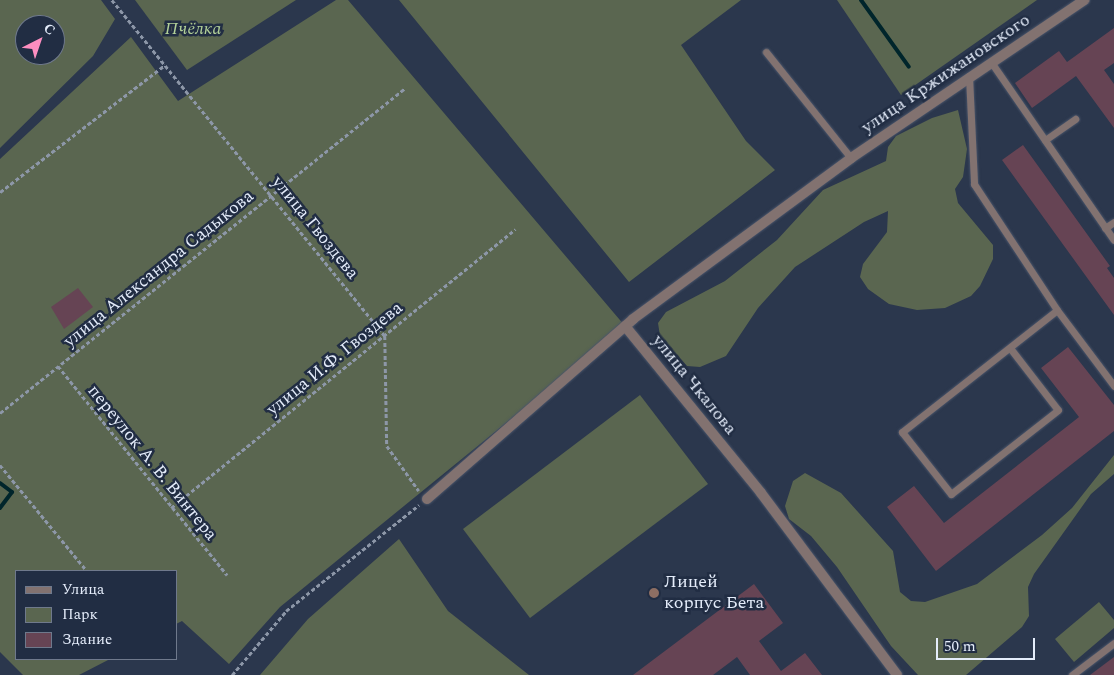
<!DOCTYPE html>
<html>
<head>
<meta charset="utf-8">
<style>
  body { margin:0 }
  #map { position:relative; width:1114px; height:675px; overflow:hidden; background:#2b374d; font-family:Spectral,serif }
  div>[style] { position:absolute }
  .green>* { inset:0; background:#5a6650 }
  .stream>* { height:4px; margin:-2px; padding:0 2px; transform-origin:2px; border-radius:2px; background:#00252b }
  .building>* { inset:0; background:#664454 }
  .path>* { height:2.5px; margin-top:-1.25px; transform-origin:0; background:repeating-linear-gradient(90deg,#8d97a8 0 4px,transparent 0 6.5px) }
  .roads { filter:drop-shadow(0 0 1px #495469) drop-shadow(0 0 1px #495469) }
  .service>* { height:7px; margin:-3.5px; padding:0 3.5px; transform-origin:3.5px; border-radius:3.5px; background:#827270 }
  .minor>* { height:10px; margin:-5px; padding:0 5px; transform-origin:5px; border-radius:5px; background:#827270 }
  .dots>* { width:14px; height:14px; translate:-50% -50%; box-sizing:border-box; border:2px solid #212d43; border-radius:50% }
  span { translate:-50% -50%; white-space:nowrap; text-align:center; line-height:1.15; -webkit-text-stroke:5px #212d43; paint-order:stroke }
  .park-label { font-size:18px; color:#b2d098; font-style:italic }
  .street-label { font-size:18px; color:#e4ecfa }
  .poi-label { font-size:18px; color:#e4ecfa }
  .left { translate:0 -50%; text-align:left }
  .legend { position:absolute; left:15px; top:570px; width:162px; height:90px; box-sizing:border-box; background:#212d43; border:1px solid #6f798c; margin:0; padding:6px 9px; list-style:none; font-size:15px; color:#e4ecfa }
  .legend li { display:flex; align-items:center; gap:10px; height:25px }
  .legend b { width:25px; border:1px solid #6f798c }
  .north { position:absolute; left:15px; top:15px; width:50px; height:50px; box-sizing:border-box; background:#212d43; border:1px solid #6f798c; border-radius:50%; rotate:41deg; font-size:14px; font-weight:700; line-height:20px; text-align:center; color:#e4ecfa }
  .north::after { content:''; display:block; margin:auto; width:18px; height:22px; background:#fd8ec0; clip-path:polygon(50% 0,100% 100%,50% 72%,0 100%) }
  .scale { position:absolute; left:936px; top:638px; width:99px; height:22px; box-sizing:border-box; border:2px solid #e4ecfa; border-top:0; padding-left:6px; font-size:15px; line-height:18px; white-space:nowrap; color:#e4ecfa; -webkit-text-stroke:4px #212d43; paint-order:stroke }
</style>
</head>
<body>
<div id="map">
  <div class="green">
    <i style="clip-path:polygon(evenodd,0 0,101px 0,115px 19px,93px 56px,0 148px,0 0,25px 25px,55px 25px,55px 55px,25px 55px,25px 25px)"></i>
    <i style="clip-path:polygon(135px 0,296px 0,187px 70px)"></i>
    <i style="clip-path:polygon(336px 0,348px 0,625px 326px,280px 607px,229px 664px,182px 621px,176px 624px,176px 571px,16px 571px,16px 659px,110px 659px,79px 675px,23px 675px,0 652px,0 159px,131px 37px,178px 101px)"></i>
    <i style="clip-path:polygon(399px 0,741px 0,681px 45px,746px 141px,775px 170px,629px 282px)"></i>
    <i style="clip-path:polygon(837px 0,1037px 0,901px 95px)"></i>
    <i style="clip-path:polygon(958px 110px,967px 149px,963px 177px,955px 189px,958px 203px,993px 245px,993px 259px,980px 286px,971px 296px,945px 308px,917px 310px,889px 304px,868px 289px,860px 277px,863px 264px,887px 232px,888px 211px,864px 222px,795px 267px,758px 308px,726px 356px,700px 367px,687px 366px,660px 336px,658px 323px,666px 312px,725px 281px,777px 240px,823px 190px,886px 161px,888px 147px,896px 136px,932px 118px)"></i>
    <i style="clip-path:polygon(640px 395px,708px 484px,530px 618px,463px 529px)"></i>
    <i style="clip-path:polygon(1114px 455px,1114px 474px,1091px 494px,1034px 574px,1028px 587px,1029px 616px,1022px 627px,966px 675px,918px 675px,891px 646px,837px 567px,811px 536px,789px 519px,785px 506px,793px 481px,805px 473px,841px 493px,893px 551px,900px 592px,911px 601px,925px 602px,977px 584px,1042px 535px,1072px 508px)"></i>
    <i style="clip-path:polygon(399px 539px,448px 611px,529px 675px,260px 675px,308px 619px)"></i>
    <i style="clip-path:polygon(1099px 602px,1114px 620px,1114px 628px,1074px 662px,1055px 639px)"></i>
  </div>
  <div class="stream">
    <i style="left:861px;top:0;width:82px;rotate:54.4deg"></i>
    <i style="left:0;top:483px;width:15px;rotate:37deg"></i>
    <i style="left:12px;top:492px;width:20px;rotate:127deg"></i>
  </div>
  <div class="building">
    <i style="clip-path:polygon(1114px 28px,1114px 63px,1104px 70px,1114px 84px,1114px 128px,1076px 76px,1032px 108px,1015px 83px,1059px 51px,1067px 62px)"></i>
    <i style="clip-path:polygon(1023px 145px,1110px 266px,1107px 268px,1114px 278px,1114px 315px,1002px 160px)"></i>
    <i style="clip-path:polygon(78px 288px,93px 307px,64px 329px,51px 307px)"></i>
    <i style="clip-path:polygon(1068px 347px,1114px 405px,1114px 431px,936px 571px,887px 507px,914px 486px,944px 523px,1079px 417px,1041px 368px)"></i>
    <i style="clip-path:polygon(754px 584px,783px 623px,759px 641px,781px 671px,805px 653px,822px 675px,750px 675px,737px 657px,713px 675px,633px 675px)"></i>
    <i style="clip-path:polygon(1114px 657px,1114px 675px,1090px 675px)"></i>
  </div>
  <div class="path">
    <i style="left:112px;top:0;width:433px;rotate:50.9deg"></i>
    <i style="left:385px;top:336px;width:110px;rotate:89deg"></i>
    <i style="left:387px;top:446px;width:55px;rotate:54.6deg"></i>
    <i style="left:0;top:192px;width:208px;rotate:-37.6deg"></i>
    <i style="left:58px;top:366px;width:269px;rotate:51deg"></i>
    <i style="left:0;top:413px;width:518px;rotate:-38.73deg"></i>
    <i style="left:0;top:465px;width:137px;rotate:50.6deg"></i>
    <i style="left:171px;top:508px;width:443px;rotate:-39deg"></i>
    <i style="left:232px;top:675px;width:84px;rotate:-49.8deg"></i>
    <i style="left:286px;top:611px;width:170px;rotate:-38.6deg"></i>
  </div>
  <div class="roads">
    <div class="service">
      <i style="left:766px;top:52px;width:136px;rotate:51.3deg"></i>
      <i style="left:991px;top:62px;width:216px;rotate:55.4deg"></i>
      <i style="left:969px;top:76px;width:108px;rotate:87.3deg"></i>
      <i style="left:974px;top:184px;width:151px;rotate:56.6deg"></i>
      <i style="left:1057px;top:310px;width:95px;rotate:53.1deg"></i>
      <i style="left:1045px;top:140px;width:37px;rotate:-35deg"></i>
      <i style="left:1105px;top:228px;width:11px;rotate:-34deg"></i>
      <i style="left:1010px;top:348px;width:78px;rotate:52.3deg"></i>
      <i style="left:1058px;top:410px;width:136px;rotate:141.9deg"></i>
      <i style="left:951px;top:494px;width:79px;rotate:-128.3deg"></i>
      <i style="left:902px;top:432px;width:197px;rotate:-38.2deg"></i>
      <i style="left:1072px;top:675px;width:53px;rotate:-37.3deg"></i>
    </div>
    <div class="minor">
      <i style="left:625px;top:326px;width:215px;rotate:50.8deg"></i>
      <i style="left:761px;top:493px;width:227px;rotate:53.2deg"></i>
      <i style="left:427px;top:499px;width:274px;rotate:-41.1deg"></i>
      <i style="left:633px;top:319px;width:271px;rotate:-36.4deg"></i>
      <i style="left:851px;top:158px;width:282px;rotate:-34.1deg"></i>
    </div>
  </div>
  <div class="dots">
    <i style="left:654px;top:593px;background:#8d6e63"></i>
  </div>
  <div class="park-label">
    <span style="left:193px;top:29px">Пчёлка</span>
  </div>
  <div class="street-label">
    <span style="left:946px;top:74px;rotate:-34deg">улица Кржижановского</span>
    <span style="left:315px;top:228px;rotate:51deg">улица Гвоздева</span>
    <span style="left:159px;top:269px;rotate:-39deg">улица Александра Садыкова</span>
    <span style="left:335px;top:359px;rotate:-39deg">улица И.Ф. Гвоздева</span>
    <span style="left:694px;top:385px;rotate:51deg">улица Чкалова</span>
    <span style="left:152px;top:463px;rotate:51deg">переулок А. В. Винтера</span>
  </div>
  <div class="poi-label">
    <span class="left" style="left:664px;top:593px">Лицей<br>корпус Бета</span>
  </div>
  <ul class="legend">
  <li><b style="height:6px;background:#827270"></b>Улица</li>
  <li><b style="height:14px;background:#5a6650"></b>Парк</li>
  <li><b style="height:14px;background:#664454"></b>Здание</li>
  </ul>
  <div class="north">С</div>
  <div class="scale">50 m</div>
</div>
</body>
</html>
